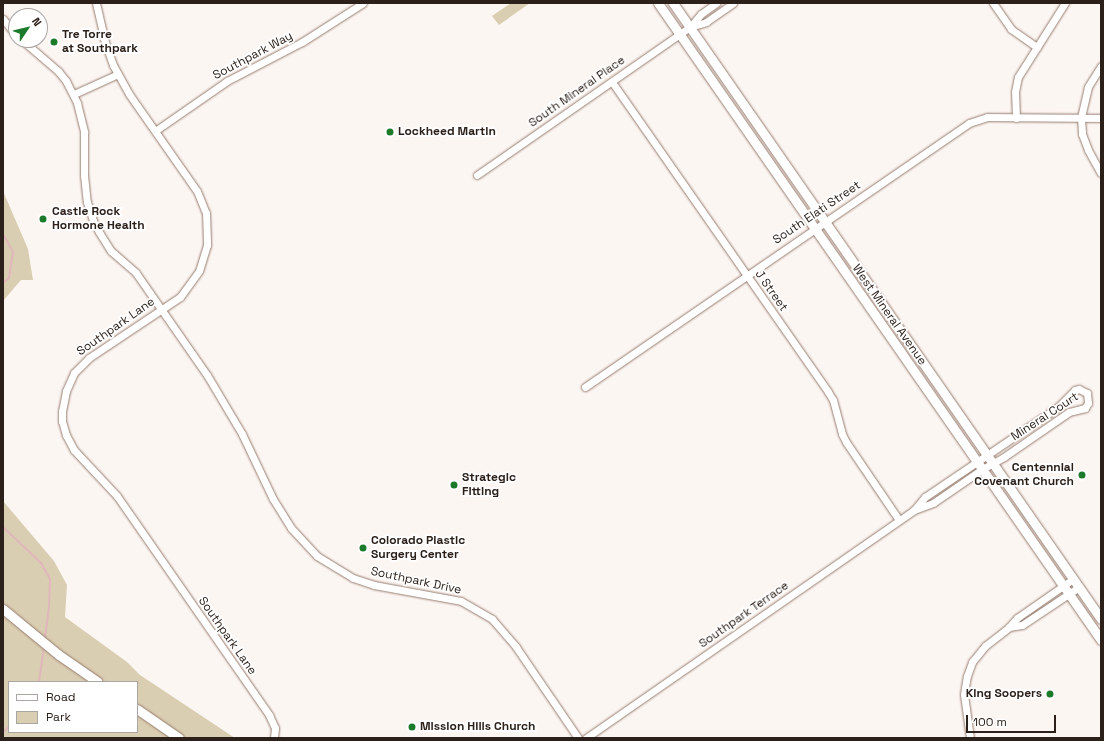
<!DOCTYPE html>
<html>
<head>
<meta charset="utf-8">
<style>
  body { margin:0 }
  #map { position:relative; width:1104px; height:741px; overflow:hidden; background:#fcf6f3; font-family:"Space Grotesk",sans-serif }
  div>[style] { position:absolute }
  .green>* { inset:0; background:#daceb2 }
  .stream>* { height:2px; margin:-1px; padding:0 1px; transform-origin:1px; border-radius:1px; background:#dfb7bb }
  .roads { filter:drop-shadow(0 0 1px #977c6e) drop-shadow(0 0 1px #977c6e) }
  .minor>* { height:7px; margin:-3.5px; padding:0 3.5px; transform-origin:3.5px; border-radius:3.5px; background:#fff }
  .secondary>* { height:9px; margin:-4.5px; padding:0 4.5px; transform-origin:4.5px; border-radius:4.5px; background:#fff }
  .dots>* { width:11px; height:11px; translate:-50% -50%; box-sizing:border-box; border:2px solid #fff; border-radius:50% }
  span { translate:-50% -50%; white-space:nowrap; text-align:center; line-height:1.15; -webkit-text-stroke:3.5px #fff; paint-order:stroke }
  .poi-label { font-size:12px; color:#2b201a; font-weight:700 }
  .left { translate:0 -50%; text-align:left }
  .right { translate:-100% -50%; text-align:right }
  .street-label { font-size:12px; color:#2b201a }
  .frame { position:absolute; inset:0; border:4px solid #2b201a; pointer-events:none }
  .legend { position:absolute; left:8px; top:681px; width:130px; height:52px; box-sizing:border-box; background:#fff; border:1px solid #aaa6a3; margin:0; padding:5px 7px; list-style:none; font-size:12px; color:#2b201a }
  .legend li { display:flex; align-items:center; gap:8px; height:20px }
  .legend b { width:20px; border:1px solid #aaa6a3 }
  .north { position:absolute; left:8px; top:8px; width:40px; height:40px; box-sizing:border-box; background:#fff; border:1px solid #aaa6a3; border-radius:50%; rotate:55deg; font-size:11px; font-weight:700; line-height:16px; text-align:center; color:#2b201a }
  .north::after { content:''; display:block; margin:auto; width:14px; height:18px; background:#1c7a2b; clip-path:polygon(50% 0,100% 100%,50% 72%,0 100%) }
  .scale { position:absolute; left:966px; top:715px; width:90px; height:18px; box-sizing:border-box; border:2px solid #2b201a; border-top:0; padding-left:5px; font-size:12px; line-height:14px; white-space:nowrap; color:#2b201a; -webkit-text-stroke:3px #fff; paint-order:stroke }
</style>
</head>
<body>
<div id="map">
  <div class="green">
    <i style="clip-path:polygon(511px 3px,530px 3px,499px 25px,492px 16px)"></i>
    <i style="clip-path:polygon(3px 191px,28px 249px,33px 280px,21px 280px,3px 301px)"></i>
    <i style="clip-path:polygon(evenodd,3px 501px,54px 561px,67px 585px,65px 617px,127px 662px,140px 675px,235px 738px,3px 738px,3px 501px,9px 682px,137px 682px,137px 732px,9px 732px,9px 682px)"></i>
  </div>
  <div class="stream">
    <i style="left:3px;top:234px;width:21px;rotate:61deg"></i>
    <i style="left:13px;top:252px;width:26px;rotate:99deg"></i>
    <i style="left:9px;top:278px;width:8px;rotate:140deg"></i>
    <i style="left:3px;top:527px;width:52px;rotate:43.5deg"></i>
    <i style="left:41px;top:563px;width:18px;rotate:61deg"></i>
    <i style="left:50px;top:579px;width:27px;rotate:92deg"></i>
    <i style="left:49px;top:606px;width:33px;rotate:97deg"></i>
    <i style="left:39px;top:682px;width:36px;rotate:-82deg"></i>
    <i style="left:3px;top:732px;width:8px;rotate:-40deg"></i>
  </div>
  <div class="roads">
    <div class="minor">
      <i style="left:96px;top:3px;width:37px;rotate:77deg"></i>
      <i style="left:104px;top:39px;width:28px;rotate:71deg"></i>
      <i style="left:113px;top:65px;width:33px;rotate:61deg"></i>
      <i style="left:129px;top:94px;width:118px;rotate:55deg"></i>
      <i style="left:197px;top:191px;width:24px;rotate:68deg"></i>
      <i style="left:206px;top:213px;width:32px;rotate:88deg"></i>
      <i style="left:207px;top:245px;width:27px;rotate:107deg"></i>
      <i style="left:199px;top:271px;width:32px;rotate:126deg"></i>
      <i style="left:180px;top:297px;width:110px;rotate:146.2deg"></i>
      <i style="left:89px;top:358px;width:21px;rotate:135deg"></i>
      <i style="left:74px;top:373px;width:20px;rotate:114deg"></i>
      <i style="left:66px;top:391px;width:20px;rotate:101deg"></i>
      <i style="left:62px;top:411px;width:10px;rotate:90deg"></i>
      <i style="left:62px;top:421px;width:15px;rotate:74deg"></i>
      <i style="left:66px;top:435px;width:17px;rotate:62deg"></i>
      <i style="left:74px;top:450px;width:63px;rotate:46.9deg"></i>
      <i style="left:117px;top:496px;width:267px;rotate:55.2deg"></i>
      <i style="left:269px;top:715px;width:14px;rotate:65deg"></i>
      <i style="left:275px;top:728px;width:10px;rotate:96deg"></i>
      <i style="left:993px;top:3px;width:32px;rotate:55deg"></i>
      <i style="left:1011px;top:29px;width:32px;rotate:35deg"></i>
      <i style="left:3px;top:19px;width:21px;rotate:51deg"></i>
      <i style="left:690px;top:27px;width:17px;rotate:-50deg"></i>
      <i style="left:701px;top:14px;width:19px;rotate:-36deg"></i>
      <i style="left:22px;top:40px;width:48px;rotate:40.7deg"></i>
      <i style="left:58px;top:71px;width:13px;rotate:51deg"></i>
      <i style="left:66px;top:81px;width:25px;rotate:63deg"></i>
      <i style="left:77px;top:103px;width:30px;rotate:76deg"></i>
      <i style="left:84px;top:132px;width:43px;rotate:90deg"></i>
      <i style="left:84px;top:175px;width:27px;rotate:84deg"></i>
      <i style="left:87px;top:202px;width:20px;rotate:72deg"></i>
      <i style="left:93px;top:221px;width:13px;rotate:61deg"></i>
      <i style="left:99px;top:232px;width:22px;rotate:58deg"></i>
      <i style="left:111px;top:251px;width:33px;rotate:41deg"></i>
      <i style="left:136px;top:273px;width:124px;rotate:55.2deg"></i>
      <i style="left:207px;top:375px;width:69px;rotate:59.3deg"></i>
      <i style="left:242px;top:434px;width:72px;rotate:64.5deg"></i>
      <i style="left:273px;top:499px;width:34px;rotate:58deg"></i>
      <i style="left:291px;top:528px;width:38px;rotate:47deg"></i>
      <i style="left:317px;top:556px;width:42px;rotate:31.4deg"></i>
      <i style="left:353px;top:578px;width:22px;rotate:18deg"></i>
      <i style="left:374px;top:585px;width:88px;rotate:10.4deg"></i>
      <i style="left:461px;top:601px;width:36px;rotate:30deg"></i>
      <i style="left:492px;top:619px;width:37px;rotate:49deg"></i>
      <i style="left:516px;top:647px;width:110px;rotate:55.7deg"></i>
      <i style="left:1101px;top:66px;width:25px;rotate:122deg"></i>
      <i style="left:1088px;top:87px;width:32px;rotate:103deg"></i>
      <i style="left:1081px;top:118px;width:16px;rotate:86deg"></i>
      <i style="left:1082px;top:134px;width:17px;rotate:69deg"></i>
      <i style="left:1088px;top:150px;width:26px;rotate:61deg"></i>
      <i style="left:612px;top:82px;width:378px;rotate:55.1deg"></i>
      <i style="left:828px;top:392px;width:9px;rotate:58deg"></i>
      <i style="left:833px;top:400px;width:35px;rotate:75deg"></i>
      <i style="left:842px;top:434px;width:9px;rotate:63deg"></i>
      <i style="left:846px;top:442px;width:94px;rotate:55.8deg"></i>
      <i style="left:74px;top:94px;width:48px;rotate:-24.4deg"></i>
      <i style="left:1016px;top:118px;width:26px;rotate:-92deg"></i>
      <i style="left:1015px;top:92px;width:15px;rotate:-79deg"></i>
      <i style="left:1018px;top:77px;width:88px;rotate:-57.6deg"></i>
      <i style="left:155px;top:131px;width:88px;rotate:-34.8deg"></i>
      <i style="left:227px;top:81px;width:85px;rotate:-27.5deg"></i>
      <i style="left:302px;top:42px;width:72px;rotate:-32.6deg"></i>
      <i style="left:477px;top:175px;width:259px;rotate:-34.8deg"></i>
      <i style="left:690px;top:27px;width:17px;rotate:-17deg"></i>
      <i style="left:706px;top:22px;width:33px;rotate:-35deg"></i>
      <i style="left:585px;top:387px;width:466px;rotate:-34.5deg"></i>
      <i style="left:969px;top:123px;width:19px;rotate:-18deg"></i>
      <i style="left:987px;top:117px;width:114px;rotate:0.5deg"></i>
      <i style="left:1009px;top:627px;width:13px;rotate:-9deg"></i>
      <i style="left:1022px;top:625px;width:69px;rotate:-33.7deg"></i>
      <i style="left:586px;top:738px;width:399px;rotate:-34.8deg"></i>
      <i style="left:914px;top:510px;width:17px;rotate:-50deg"></i>
      <i style="left:925px;top:497px;width:161px;rotate:-34.1deg"></i>
      <i style="left:1058px;top:407px;width:24px;rotate:-45deg"></i>
      <i style="left:1075px;top:390px;width:4px;rotate:-14deg"></i>
      <i style="left:1079px;top:389px;width:9px;rotate:27deg"></i>
      <i style="left:1087px;top:393px;width:10px;rotate:84deg"></i>
      <i style="left:1088px;top:403px;width:6px;rotate:121deg"></i>
      <i style="left:1085px;top:408px;width:16px;rotate:166deg"></i>
      <i style="left:1069px;top:412px;width:79px;rotate:145.3deg"></i>
      <i style="left:1004px;top:457px;width:26px;rotate:151deg"></i>
      <i style="left:981px;top:470px;width:58px;rotate:145.5deg"></i>
      <i style="left:933px;top:503px;width:20px;rotate:160deg"></i>
      <i style="left:970px;top:738px;width:44px;rotate:-97.8deg"></i>
      <i style="left:964px;top:694px;width:18px;rotate:-81deg"></i>
      <i style="left:967px;top:676px;width:15px;rotate:-70deg"></i>
      <i style="left:972px;top:662px;width:21px;rotate:-51deg"></i>
      <i style="left:985px;top:646px;width:31px;rotate:-38deg"></i>
      <i style="left:1009px;top:627px;width:12px;rotate:-48deg"></i>
      <i style="left:1017px;top:618px;width:68px;rotate:-34.9deg"></i>
    </div>
    <div class="secondary">
      <i style="left:658px;top:3px;width:776px;rotate:55.18deg"></i>
      <i style="left:673px;top:3px;width:750px;rotate:55.21deg"></i>
      <i style="left:3px;top:609px;width:72px;rotate:39.4deg"></i>
      <i style="left:59px;top:655px;width:47px;rotate:34.7deg"></i>
      <i style="left:137px;top:709px;width:51px;rotate:34.6deg"></i>
    </div>
  </div>
  <div class="dots">
    <i style="left:54px;top:42px;background:#1c7a2b"></i>
    <i style="left:390px;top:132px;background:#1c7a2b"></i>
    <i style="left:43px;top:219px;background:#1c7a2b"></i>
    <i style="left:1082px;top:475px;background:#1c7a2b"></i>
    <i style="left:454px;top:485px;background:#1c7a2b"></i>
    <i style="left:363px;top:548px;background:#1c7a2b"></i>
    <i style="left:1050px;top:694px;background:#1c7a2b"></i>
    <i style="left:412px;top:727px;background:#1c7a2b"></i>
  </div>
  <div class="poi-label">
    <span class="left" style="left:62px;top:42px">Tre Torre<br>at Southpark</span>
    <span class="left" style="left:398px;top:132px">Lockheed Martin</span>
    <span class="left" style="left:52px;top:219px">Castle Rock<br>Hormone Health</span>
    <span class="right" style="left:1074px;top:475px">Centennial<br>Covenant Church</span>
    <span class="left" style="left:462px;top:485px">Strategic<br>Fitting</span>
    <span class="left" style="left:371px;top:548px">Colorado Plastic<br>Surgery Center</span>
    <span class="right" style="left:1042px;top:694px">King Soopers</span>
    <span class="left" style="left:420px;top:727px">Mission Hills Church</span>
  </div>
  <div class="street-label">
    <span style="left:253px;top:56px;rotate:-28deg">Southpark Way</span>
    <span style="left:577px;top:92px;rotate:-35deg">South Mineral Place</span>
    <span style="left:817px;top:213px;rotate:-34deg">South Elati Street</span>
    <span style="left:771px;top:291px;rotate:55deg">J Street</span>
    <span style="left:889px;top:315px;rotate:55deg">West Mineral Avenue</span>
    <span style="left:116px;top:327px;rotate:-35deg">Southpark Lane</span>
    <span style="left:1045px;top:417px;rotate:-33deg">Mineral Court</span>
    <span style="left:416px;top:581px;rotate:12deg">Southpark Drive</span>
    <span style="left:744px;top:615px;rotate:-35deg">Southpark Terrace</span>
    <span style="left:227px;top:636px;rotate:55deg">Southpark Lane</span>
  </div>
  <div class="frame"></div>
  <ul class="legend">
  <li><b style="height:5px;background:#fff"></b>Road</li>
  <li><b style="height:11px;background:#daceb2"></b>Park</li>
  </ul>
  <div class="north">N</div>
  <div class="scale">100 m</div>
</div>
</body>
</html>
